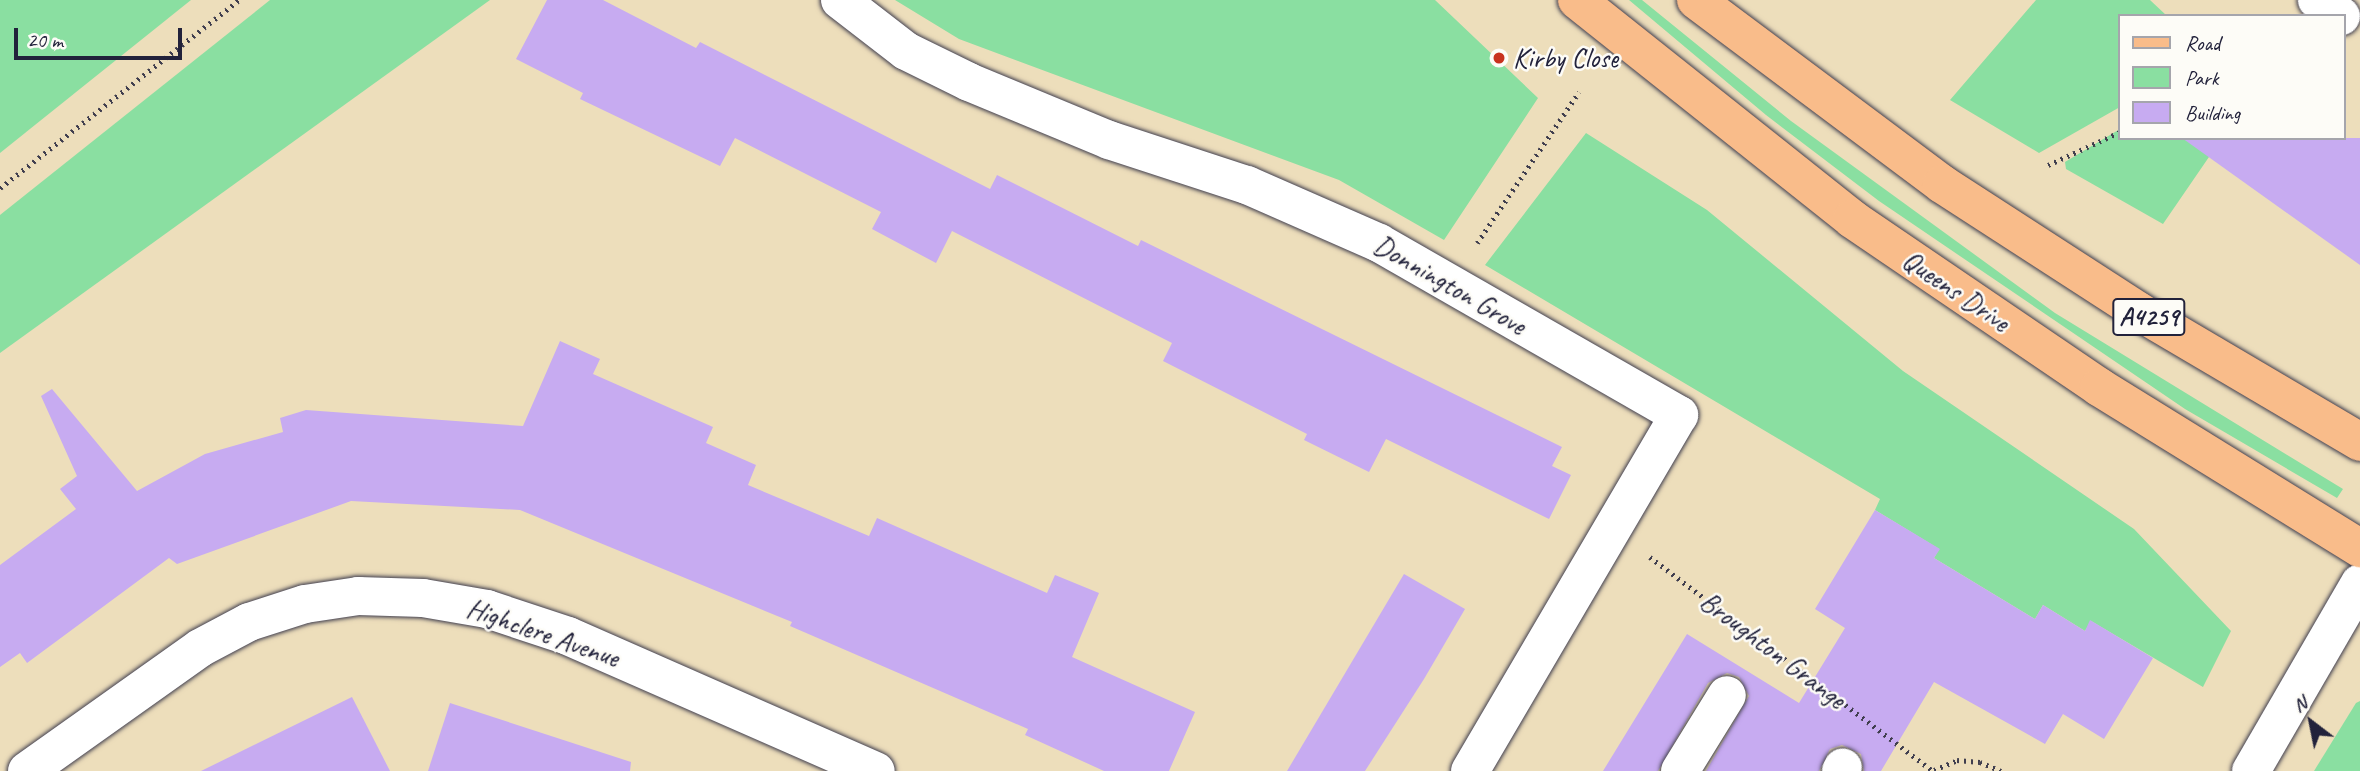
<!DOCTYPE html>
<html>
<head>
<meta charset="utf-8">
<style>
  body { margin:0 }
  #map { position:relative; width:2360px; height:771px; overflow:hidden; background:#eddebb; font-family:Caveat,sans-serif }
  div>[style] { position:absolute }
  .green>* { inset:0; background:#8adfa1 }
  .building>* { inset:0; background:#c7abf1 }
  .path>* { height:4.5px; margin-top:-2.25px; transform-origin:0; background:repeating-linear-gradient(90deg,#403e4e 0 2px,transparent 0 7px) }
  .roads { filter:drop-shadow(0 0 2px #403e4e) drop-shadow(0 0 2px #403e4e) }
  .minor>* { height:38px; margin:-19px; padding:0 19px; transform-origin:19px; border-radius:19px; background:#fff }
  .major>* { height:38px; margin:-19px; padding:0 19px; transform-origin:19px; border-radius:19px; background:#f9bc8a }
  .dots>* { width:19px; height:19px; translate:-50% -50%; box-sizing:border-box; border:4px solid #fdfcf7; border-radius:50% }
  span { translate:-50% -50%; white-space:nowrap; text-align:center; line-height:1.15; -webkit-text-stroke:5px #fdfcf7; paint-order:stroke }
  .shield-label span { padding:2px 5px; background:#fdfcf7; border:2px solid; border-radius:5px; -webkit-text-stroke-width:0 }
  .shield-label { font-size:26px; color:#22223b; font-weight:700 }
  .poi-label { font-size:28px; color:#22223b }
  .left { translate:0 -50%; text-align:left }
  .street-label { font-size:28px; color:#22223b }
  .legend { position:absolute; left:2118px; top:14px; width:228px; height:126px; box-sizing:border-box; background:#fdfcf7; border:2px solid #a5a5ac; margin:0; padding:9px 12px; list-style:none; font-size:21px; color:#22223b }
  .legend li { display:flex; align-items:center; gap:14px; height:35px }
  .legend b { width:35px; border:2px solid #a5a5ac }
  .north { position:absolute; left:2276px; top:687px; width:70px; height:70px; -webkit-text-stroke:5px #fdfcf7; paint-order:stroke; rotate:328deg; font-size:19px; font-weight:700; line-height:28px; text-align:center; color:#22223b }
  .north::after { content:''; display:block; margin:auto; width:24px; height:32px; background:#22223b; clip-path:polygon(50% 0,100% 100%,50% 72%,0 100%) }
  .scale { position:absolute; left:14px; top:28px; width:168px; height:32px; box-sizing:border-box; border:4px solid #22223b; border-top:0; padding-left:9px; font-size:21px; line-height:24px; white-space:nowrap; color:#22223b; -webkit-text-stroke:5px #fdfcf7; paint-order:stroke }
</style>
</head>
<body>
<div id="map">
  <div class="green">
    <i style="clip-path:polygon(0 0,191px 0,0 153px)"></i>
    <i style="clip-path:polygon(270px 0,490px 0,0 353px,0 215px)"></i>
    <i style="clip-path:polygon(895px 0,1435px 0,1538px 98px,1444px 240px,1339px 180px,959px 39px)"></i>
    <i style="clip-path:polygon(1629px 0,1642px 0,1791px 121px,2055px 313px,2343px 489px,2337px 498px,2185px 409px,1879px 201px,1766px 115px)"></i>
    <i style="clip-path:polygon(2036px 0,2150px 0,2167px 16px,2120px 16px,2120px 107px,2039px 153px,1950px 100px)"></i>
    <i style="clip-path:polygon(2120px 129px,2120px 138px,2222px 138px,2163px 224px,2066px 169px,2065px 162px)"></i>
    <i style="clip-path:polygon(1586px 133px,1707px 210px,1903px 371px,2134px 529px,2231px 631px,2203px 687px,2091px 621px,2085px 631px,2043px 605px,2035px 619px,1934px 558px,1939px 549px,1875px 510px,1880px 499px,1485px 265px)"></i>
    <i style="clip-path:polygon(2360px 701px,2360px 771px,2314px 771px,2356px 703px)"></i>
  </div>
  <div class="building">
    <i style="clip-path:polygon(547px 0,603px 0,696px 48px,700px 42px,990px 189px,997px 175px,1138px 246px,1141px 240px,1562px 447px,1552px 466px,1571px 475px,1549px 519px,1386px 439px,1369px 472px,1304px 440px,1307px 434px,1163px 361px,1172px 343px,952px 231px,936px 263px,872px 229px,881px 212px,735px 138px,720px 166px,580px 99px,583px 93px,516px 59px)"></i>
    <i style="clip-path:polygon(2182px 138px,2360px 138px,2360px 265px)"></i>
    <i style="clip-path:polygon(560px 341px,600px 359px,593px 374px,713px 427px,706px 443px,756px 465px,748px 485px,869px 536px,877px 518px,1047px 593px,1055px 575px,1099px 593px,1072px 657px,1195px 712px,1169px 771px,1104px 771px,1025px 735px,1028px 729px,790px 626px,792px 622px,520px 510px,351px 501px,177px 564px,169px 558px,27px 663px,20px 653px,0 667px,0 565px,76px 509px,60px 489px,77px 476px,41px 396px,52px 389px,137px 491px,205px 454px,283px 432px,280px 418px,306px 410px,523px 426px)"></i>
    <i style="clip-path:polygon(1875px 510px,1940px 549px,1934px 558px,2035px 619px,2043px 605px,2085px 631px,2090px 620px,2153px 658px,2104px 739px,2063px 714px,2045px 744px,1934px 682px,1881px 771px,1864px 771px,1861px 754px,1842px 745px,1830px 749px,1819px 771px,1706px 771px,1749px 696px,1739px 677px,1727px 673px,1708px 683px,1658px 771px,1603px 771px,1687px 634px,1799px 703px,1845px 628px,1815px 609px)"></i>
    <i style="clip-path:polygon(1404px 574px,1465px 609px,1424px 679px,1365px 771px,1287px 771px)"></i>
    <i style="clip-path:polygon(352px 697px,390px 771px,201px 771px)"></i>
    <i style="clip-path:polygon(450px 703px,631px 762px,630px 771px,428px 771px)"></i>
  </div>
  <div class="path">
    <i style="left:2048px;top:165px;width:79px;rotate:-24.6deg"></i>
    <i style="left:0;top:188px;width:304px;rotate:-38.2deg"></i>
    <i style="left:1477px;top:243px;width:182px;rotate:-56deg"></i>
    <i style="left:1650px;top:557px;width:355px;rotate:37.1deg"></i>
    <i style="left:1934px;top:770px;width:25px;rotate:-23deg"></i>
    <i style="left:1957px;top:760px;width:23px;rotate:5deg"></i>
    <i style="left:1980px;top:762px;width:23px;rotate:23deg"></i>
  </div>
  <div class="roads">
    <div class="minor">
      <i style="left:840px;top:0;width:83px;rotate:37.7deg"></i>
      <i style="left:906px;top:51px;width:70px;rotate:26.2deg"></i>
      <i style="left:969px;top:82px;width:152px;rotate:22.5deg"></i>
      <i style="left:1109px;top:140px;width:145px;rotate:18.1deg"></i>
      <i style="left:1247px;top:185px;width:144px;rotate:23.7deg"></i>
      <i style="left:1379px;top:243px;width:346px;rotate:29.8deg"></i>
      <i style="left:1679px;top:415px;width:413px;rotate:120.4deg"></i>
      <i style="left:2317px;top:0;width:29px;rotate:34deg"></i>
      <i style="left:27px;top:771px;width:212px;rotate:-35.4deg"></i>
      <i style="left:200px;top:648px;width:55px;rotate:-28deg"></i>
      <i style="left:249px;top:622px;width:59px;rotate:-17.8deg"></i>
      <i style="left:305px;top:604px;width:54px;rotate:-8.6deg"></i>
      <i style="left:358px;top:596px;width:65px;rotate:1.8deg"></i>
      <i style="left:423px;top:598px;width:65px;rotate:9.8deg"></i>
      <i style="left:487px;top:609px;width:85px;rotate:18.4deg"></i>
      <i style="left:568px;top:636px;width:336px;rotate:23.7deg"></i>
      <i style="left:1680px;top:771px;width:89px;rotate:-58.3deg"></i>
      <i style="left:1841px;top:771px;width:4px;rotate:-63deg"></i>
      <i style="left:2251px;top:771px;width:217px;rotate:-59.9deg"></i>
    </div>
    <div class="major">
      <i style="left:1577px;top:0;width:352px;rotate:38.5deg"></i>
      <i style="left:1852px;top:219px;width:299px;rotate:34.2deg"></i>
      <i style="left:2099px;top:387px;width:307px;rotate:31.7deg"></i>
      <i style="left:1696px;top:0;width:307px;rotate:36.8deg"></i>
      <i style="left:1942px;top:184px;width:234px;rotate:32.9deg"></i>
      <i style="left:2138px;top:311px;width:258px;rotate:30.5deg"></i>
    </div>
  </div>
  <div class="dots">
    <i style="left:1499px;top:58px;background:#c8321e"></i>
  </div>
  <div class="shield-label">
    <span style="left:2149px;top:317px">A4259</span>
  </div>
  <div class="poi-label">
    <span class="left" style="left:1513px;top:58px">Kirby Close</span>
  </div>
  <div class="street-label">
    <span style="left:1450px;top:285px;rotate:30deg">Donnington Grove</span>
    <span style="left:1956px;top:291px;rotate:34deg">Queens Drive</span>
    <span style="left:543px;top:633px;rotate:19deg">Highclere Avenue</span>
    <span style="left:1773px;top:650px;rotate:37deg">Broughton Grange</span>
  </div>
  <ul class="legend">
  <li><b style="height:9px;background:#f9bc8a"></b>Road</li>
  <li><b style="height:19px;background:#8adfa1"></b>Park</li>
  <li><b style="height:19px;background:#c7abf1"></b>Building</li>
  </ul>
  <div class="north">N</div>
  <div class="scale">20 m</div>
</div>
</body>
</html>
